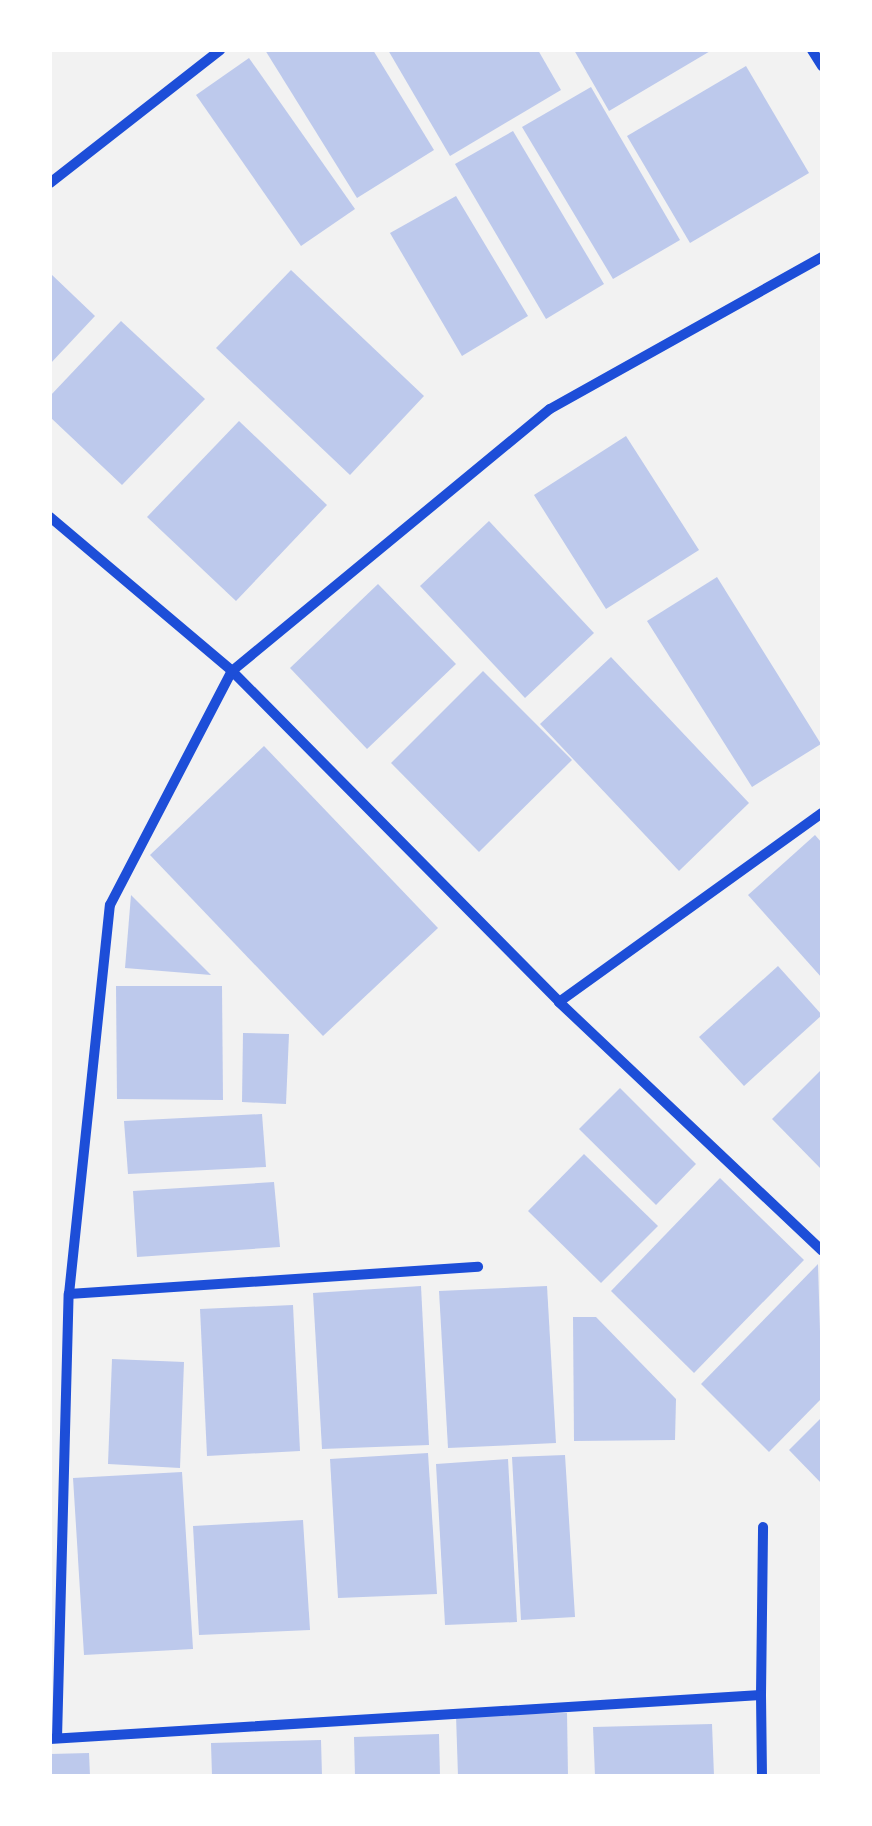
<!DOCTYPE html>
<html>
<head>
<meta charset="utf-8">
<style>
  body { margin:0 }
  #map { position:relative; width:872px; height:1826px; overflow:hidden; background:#f2f2f2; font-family:"PT Serif",serif }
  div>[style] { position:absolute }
  .building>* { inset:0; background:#bdc9ec }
  .minor>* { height:10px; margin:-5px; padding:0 5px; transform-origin:5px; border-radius:5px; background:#1d4ed8 }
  span { translate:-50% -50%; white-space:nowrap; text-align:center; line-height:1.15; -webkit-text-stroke:8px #fff; paint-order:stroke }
  .frame { position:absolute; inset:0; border:52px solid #fff; pointer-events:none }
</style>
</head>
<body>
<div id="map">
  <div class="building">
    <i style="clip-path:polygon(265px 50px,373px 50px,434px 150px,357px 198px)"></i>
    <i style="clip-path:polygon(388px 50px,538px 50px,561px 90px,450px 156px)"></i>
    <i style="clip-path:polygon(574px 50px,712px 50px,609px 111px)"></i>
    <i style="clip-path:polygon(249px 58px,355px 209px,301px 246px,196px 95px)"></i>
    <i style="clip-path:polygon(746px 66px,809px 173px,690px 243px,627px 136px)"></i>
    <i style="clip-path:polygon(591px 87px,680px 240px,613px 279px,522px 127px)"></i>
    <i style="clip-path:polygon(513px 131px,604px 284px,546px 319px,455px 164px)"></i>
    <i style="clip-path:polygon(456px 196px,528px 316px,462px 356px,390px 233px)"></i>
    <i style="clip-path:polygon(291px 270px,424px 396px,350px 475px,216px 348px)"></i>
    <i style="clip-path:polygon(50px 273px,95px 316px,50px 364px)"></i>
    <i style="clip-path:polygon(121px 321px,205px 399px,122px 485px,50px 417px,50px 396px)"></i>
    <i style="clip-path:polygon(239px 421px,327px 505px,236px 601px,147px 517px)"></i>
    <i style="clip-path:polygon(626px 436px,699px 550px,606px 609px,534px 495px)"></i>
    <i style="clip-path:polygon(489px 521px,594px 633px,525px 698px,420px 586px)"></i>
    <i style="clip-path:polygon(717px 577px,821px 744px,752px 787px,647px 621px)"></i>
    <i style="clip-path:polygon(378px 584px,456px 664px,367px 749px,290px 668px)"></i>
    <i style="clip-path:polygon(611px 657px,749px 803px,679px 871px,540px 724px)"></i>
    <i style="clip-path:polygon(483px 671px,572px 760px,479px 852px,391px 763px)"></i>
    <i style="clip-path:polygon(264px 746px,438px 928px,323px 1036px,150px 855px)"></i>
    <i style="clip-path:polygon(815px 835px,822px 843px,822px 978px,748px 895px)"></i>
    <i style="clip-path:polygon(131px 895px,211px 975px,125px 968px)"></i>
    <i style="clip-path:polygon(778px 966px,822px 1015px,744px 1086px,699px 1037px)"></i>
    <i style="clip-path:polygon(116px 986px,222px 986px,223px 1100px,117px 1099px)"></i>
    <i style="clip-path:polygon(243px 1033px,289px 1034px,286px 1104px,242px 1102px)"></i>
    <i style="clip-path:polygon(822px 1069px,822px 1170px,772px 1119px)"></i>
    <i style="clip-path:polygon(620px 1088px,696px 1164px,656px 1205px,579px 1129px)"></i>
    <i style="clip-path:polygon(262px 1114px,266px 1167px,128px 1174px,124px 1121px)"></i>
    <i style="clip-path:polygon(584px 1154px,658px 1226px,601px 1283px,528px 1211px)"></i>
    <i style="clip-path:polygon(720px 1178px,804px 1260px,694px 1373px,611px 1291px)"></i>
    <i style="clip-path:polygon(274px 1182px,280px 1247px,137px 1257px,133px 1191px)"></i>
    <i style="clip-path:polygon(818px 1264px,822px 1398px,769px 1452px,701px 1384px)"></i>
    <i style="clip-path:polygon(421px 1286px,429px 1445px,322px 1449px,313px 1293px)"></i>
    <i style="clip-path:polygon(547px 1286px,556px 1443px,448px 1448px,439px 1291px)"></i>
    <i style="clip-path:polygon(293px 1305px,300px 1451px,207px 1456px,200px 1309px)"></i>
    <i style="clip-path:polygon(573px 1317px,596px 1317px,676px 1399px,675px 1440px,574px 1441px)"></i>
    <i style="clip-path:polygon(112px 1359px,184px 1362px,180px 1468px,108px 1464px)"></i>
    <i style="clip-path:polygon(822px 1417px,822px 1484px,789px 1450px)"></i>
    <i style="clip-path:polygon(428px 1453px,437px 1594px,338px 1598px,330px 1459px)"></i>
    <i style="clip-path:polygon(565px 1455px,575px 1617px,521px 1620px,512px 1457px)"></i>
    <i style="clip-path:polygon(508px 1459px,517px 1622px,445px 1625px,436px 1464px)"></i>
    <i style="clip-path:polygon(182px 1472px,193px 1649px,84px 1655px,73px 1478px)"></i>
    <i style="clip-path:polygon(303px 1520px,310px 1630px,199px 1635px,193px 1526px)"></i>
    <i style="clip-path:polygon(567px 1713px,568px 1776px,458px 1776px,456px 1715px)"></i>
    <i style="clip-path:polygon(712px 1724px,714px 1776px,595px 1776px,593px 1727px)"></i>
    <i style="clip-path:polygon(439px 1734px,440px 1776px,355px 1776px,354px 1737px)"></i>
    <i style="clip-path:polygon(321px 1740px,322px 1776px,212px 1776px,211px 1743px)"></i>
    <i style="clip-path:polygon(89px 1753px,90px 1776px,50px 1776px,50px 1754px)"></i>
  </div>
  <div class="minor">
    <i style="left:812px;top:50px;width:19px;rotate:58deg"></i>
    <i style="left:50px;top:183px;width:216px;rotate:-38deg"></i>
    <i style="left:50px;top:517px;width:238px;rotate:40.2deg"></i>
    <i style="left:232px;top:671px;width:465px;rotate:45.3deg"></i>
    <i style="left:559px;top:1002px;width:362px;rotate:43.4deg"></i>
    <i style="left:559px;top:1002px;width:324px;rotate:-35.7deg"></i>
    <i style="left:69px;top:1294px;width:410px;rotate:-3.8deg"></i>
    <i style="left:761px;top:1695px;width:168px;rotate:-89.3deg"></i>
    <i style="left:57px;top:1738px;width:444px;rotate:-88.5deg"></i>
    <i style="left:69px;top:1294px;width:391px;rotate:-84deg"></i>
    <i style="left:110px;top:905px;width:264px;rotate:-62.5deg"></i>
    <i style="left:232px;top:671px;width:412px;rotate:-39.5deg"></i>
    <i style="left:550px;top:409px;width:312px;rotate:-29.2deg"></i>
    <i style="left:50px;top:1739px;width:712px;rotate:-3.54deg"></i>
    <i style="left:761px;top:1695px;width:81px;rotate:89.3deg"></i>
  </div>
  <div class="frame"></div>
</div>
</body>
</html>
